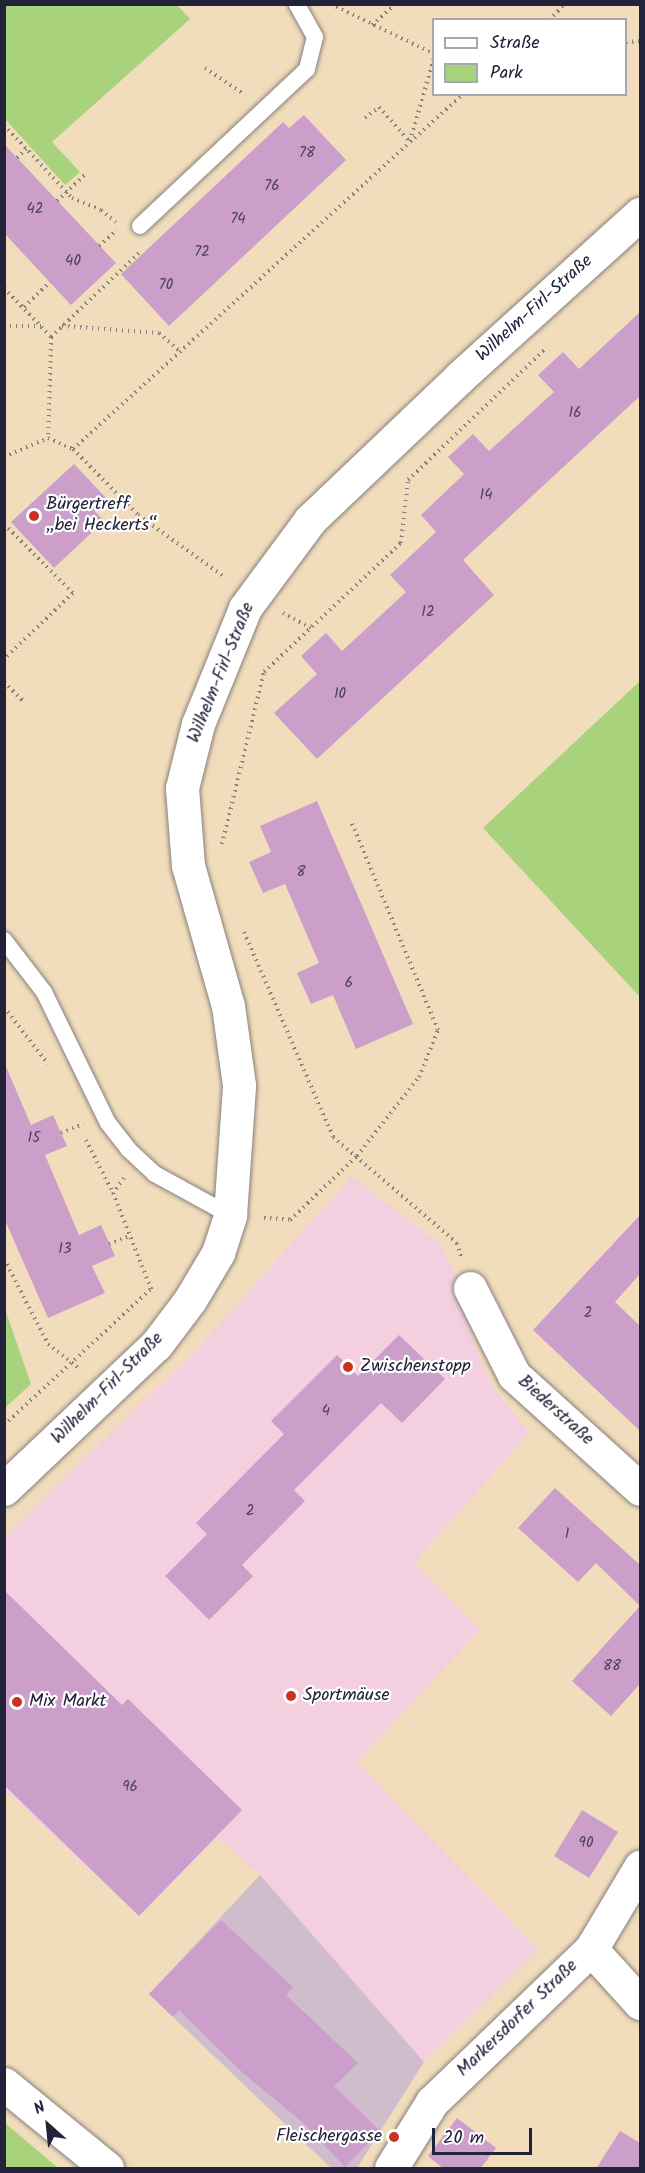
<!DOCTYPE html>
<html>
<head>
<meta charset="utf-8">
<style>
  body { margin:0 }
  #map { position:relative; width:645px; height:2173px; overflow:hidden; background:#f1ddbc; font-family:Kalam,sans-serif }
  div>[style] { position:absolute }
  .built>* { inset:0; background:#f3cfdf }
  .industrial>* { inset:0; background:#cfbdce }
  .green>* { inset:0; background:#a9d27d }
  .building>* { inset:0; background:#cc9eca }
  .path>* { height:4px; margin-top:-2px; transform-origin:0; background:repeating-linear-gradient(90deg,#8a807c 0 1.5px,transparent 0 6px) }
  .roads { filter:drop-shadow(0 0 2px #8a807c) drop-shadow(0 0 2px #8a807c) }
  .service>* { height:16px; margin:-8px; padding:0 8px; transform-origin:8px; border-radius:8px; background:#fff }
  .minor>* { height:33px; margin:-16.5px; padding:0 16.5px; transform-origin:16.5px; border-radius:16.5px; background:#fff }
  .tertiary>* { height:33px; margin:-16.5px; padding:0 16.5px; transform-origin:16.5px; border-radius:16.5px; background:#fff }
  .dots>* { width:16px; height:16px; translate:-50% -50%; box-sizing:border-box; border:3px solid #fff; border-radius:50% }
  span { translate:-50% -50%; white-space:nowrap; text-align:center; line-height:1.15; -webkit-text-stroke:4.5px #fff; paint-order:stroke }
  .number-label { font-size:15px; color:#4c415f }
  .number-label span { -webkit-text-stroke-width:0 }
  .street-label { font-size:18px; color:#22223b }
  .poi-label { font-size:18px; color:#22223b }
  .left { translate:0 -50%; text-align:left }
  .right { translate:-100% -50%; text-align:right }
  .frame { position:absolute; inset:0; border:6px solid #22223b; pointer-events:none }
  .legend { position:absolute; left:432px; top:18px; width:195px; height:78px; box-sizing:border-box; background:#fff; border:2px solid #a7a7b1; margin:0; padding:8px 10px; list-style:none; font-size:18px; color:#22223b }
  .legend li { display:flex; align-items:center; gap:12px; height:30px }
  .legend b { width:30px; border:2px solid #a7a7b1 }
  .north { position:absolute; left:18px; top:2095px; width:60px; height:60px; -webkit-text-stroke:4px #fff; paint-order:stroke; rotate:333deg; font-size:16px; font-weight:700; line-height:24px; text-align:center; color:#22223b }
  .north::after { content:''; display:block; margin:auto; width:21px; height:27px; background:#22223b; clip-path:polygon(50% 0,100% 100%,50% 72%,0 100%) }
  .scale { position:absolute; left:432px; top:2128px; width:100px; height:27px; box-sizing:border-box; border:3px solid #22223b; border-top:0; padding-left:8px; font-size:18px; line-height:21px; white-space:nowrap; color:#22223b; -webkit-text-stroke:4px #fff; paint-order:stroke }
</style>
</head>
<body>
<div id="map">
  <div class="built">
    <i style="clip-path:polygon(352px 1176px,440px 1244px,458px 1278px,474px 1344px,491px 1384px,529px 1433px,414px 1563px,480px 1630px,357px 1762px,539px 1950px,424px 2062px,260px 1875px,218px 1837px,139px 1916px,5px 1790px,4px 1537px,195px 1351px)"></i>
  </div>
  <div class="industrial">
    <i style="clip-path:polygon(260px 1875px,424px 2062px,357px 2168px,331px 2168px,149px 1994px)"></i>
  </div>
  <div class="green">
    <i style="clip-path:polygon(5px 4px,177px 5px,190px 19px,52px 142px,80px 172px,65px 185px,5px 119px)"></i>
    <i style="clip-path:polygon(640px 681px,640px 997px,483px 828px)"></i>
    <i style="clip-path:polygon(5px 1309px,31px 1384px,5px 1408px,4px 1408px)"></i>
    <i style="clip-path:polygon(4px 2123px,5px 2123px,58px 2168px,5px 2168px)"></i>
  </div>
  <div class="building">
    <i style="clip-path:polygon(304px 115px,346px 160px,169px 326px,121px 274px,283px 122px,289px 128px)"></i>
    <i style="clip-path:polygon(4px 144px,116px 263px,71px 305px,4px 233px)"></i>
    <i style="clip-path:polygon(640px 312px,640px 396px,463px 560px,494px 595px,317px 759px,274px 713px,317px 674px,301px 656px,326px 633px,342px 651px,406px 592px,390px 575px,436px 532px,421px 515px,464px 474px,448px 457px,473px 434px,489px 451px,554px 392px,538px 375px,563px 352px,579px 369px)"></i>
    <i style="clip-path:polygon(74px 464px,107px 499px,95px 511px,104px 521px,54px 568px,11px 522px)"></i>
    <i style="clip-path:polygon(317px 801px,413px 1024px,356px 1049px,333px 995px,311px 1004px,297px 973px,319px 963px,285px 884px,263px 893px,249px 862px,271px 852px,260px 826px)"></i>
    <i style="clip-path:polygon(4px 1062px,31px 1125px,53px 1115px,61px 1133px,67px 1146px,45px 1155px,79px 1235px,101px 1225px,115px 1256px,92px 1266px,105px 1293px,48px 1318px,4px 1218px)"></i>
    <i style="clip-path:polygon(640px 1215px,640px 1274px,615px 1302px,640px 1326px,640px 1431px,533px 1330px)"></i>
    <i style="clip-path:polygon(399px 1335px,445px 1379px,402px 1423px,381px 1403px,294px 1490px,305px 1501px,242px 1565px,253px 1576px,209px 1620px,165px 1576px,207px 1534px,196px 1523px,284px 1434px,271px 1421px,337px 1355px,358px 1376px)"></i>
    <i style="clip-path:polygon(555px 1488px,640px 1565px,640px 1684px,611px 1716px,572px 1681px,640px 1606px,596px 1563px,578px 1582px,518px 1528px)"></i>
    <i style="clip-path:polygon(4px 1590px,122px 1705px,128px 1699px,242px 1810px,139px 1916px,4px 1785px)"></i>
    <i style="clip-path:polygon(582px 1810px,618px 1832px,589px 1878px,554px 1856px)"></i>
    <i style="clip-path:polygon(221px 1920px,293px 1987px,286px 1995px,358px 2063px,334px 2086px,380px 2131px,345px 2167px,300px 2120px,244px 2074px,179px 2010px,173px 2017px,149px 1994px)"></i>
    <i style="clip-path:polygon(457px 2118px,496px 2148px,480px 2169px,444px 2169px,428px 2156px)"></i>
    <i style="clip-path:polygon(620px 2131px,640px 2143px,640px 2169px,596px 2169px)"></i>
  </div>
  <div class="path">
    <i style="left:331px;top:4px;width:114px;rotate:25.9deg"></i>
    <i style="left:549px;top:20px;width:23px;rotate:-45deg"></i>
    <i style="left:372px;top:25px;width:31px;rotate:-42deg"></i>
    <i style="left:626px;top:42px;width:14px;rotate:-4deg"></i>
    <i style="left:205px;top:68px;width:47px;rotate:33.7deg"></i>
    <i style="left:365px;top:118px;width:18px;rotate:-38deg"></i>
    <i style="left:379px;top:107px;width:45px;rotate:48.6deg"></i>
    <i style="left:4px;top:125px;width:100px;rotate:47deg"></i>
    <i style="left:72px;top:198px;width:31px;rotate:22deg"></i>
    <i style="left:101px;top:210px;width:19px;rotate:39deg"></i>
    <i style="left:410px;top:141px;width:86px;rotate:-73.9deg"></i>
    <i style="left:17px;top:158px;width:13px;rotate:-45deg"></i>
    <i style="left:57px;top:201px;width:42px;rotate:-43.1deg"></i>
    <i style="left:4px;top:242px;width:6px;rotate:-39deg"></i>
    <i style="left:99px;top:246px;width:24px;rotate:-42deg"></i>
    <i style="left:4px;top:288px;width:68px;rotate:46.2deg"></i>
    <i style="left:51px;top:337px;width:101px;rotate:91.7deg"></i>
    <i style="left:24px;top:307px;width:36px;rotate:-44deg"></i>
    <i style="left:4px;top:326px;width:37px"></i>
    <i style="left:62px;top:326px;width:97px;rotate:4.1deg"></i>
    <i style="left:159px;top:333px;width:28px;rotate:41deg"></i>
    <i style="left:51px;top:337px;width:123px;rotate:-43.7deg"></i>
    <i style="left:73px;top:449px;width:93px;rotate:45.4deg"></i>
    <i style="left:138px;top:515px;width:108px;rotate:35.6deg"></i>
    <i style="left:4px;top:457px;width:48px;rotate:-23.4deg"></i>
    <i style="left:48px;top:438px;width:27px;rotate:24deg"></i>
    <i style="left:73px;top:449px;width:527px;rotate:-42.31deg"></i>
    <i style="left:4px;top:524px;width:98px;rotate:45deg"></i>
    <i style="left:73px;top:593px;width:95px;rotate:136.3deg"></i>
    <i style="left:283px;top:613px;width:32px;rotate:28deg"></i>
    <i style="left:4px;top:682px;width:30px;rotate:45deg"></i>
    <i style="left:222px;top:844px;width:177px;rotate:-76.3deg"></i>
    <i style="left:264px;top:672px;width:188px;rotate:-43.3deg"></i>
    <i style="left:401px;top:543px;width:63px;rotate:-83.7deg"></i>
    <i style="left:408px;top:480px;width:188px;rotate:-43.7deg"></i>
    <i style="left:244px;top:932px;width:223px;rotate:66.5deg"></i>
    <i style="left:333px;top:1137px;width:163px;rotate:40.5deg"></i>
    <i style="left:457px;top:1243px;width:14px;rotate:73deg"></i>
    <i style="left:4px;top:1007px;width:72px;rotate:52.3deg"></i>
    <i style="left:61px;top:1133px;width:24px;rotate:-22deg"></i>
    <i style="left:86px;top:1140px;width:59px;rotate:63deg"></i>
    <i style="left:124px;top:1178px;width:19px;rotate:126deg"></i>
    <i style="left:113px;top:1193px;width:105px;rotate:68.3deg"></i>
    <i style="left:264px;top:1218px;width:26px;rotate:4deg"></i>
    <i style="left:290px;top:1220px;width:93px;rotate:-43.7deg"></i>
    <i style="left:357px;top:1156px;width:100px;rotate:-51.9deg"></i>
    <i style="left:419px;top:1077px;width:51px;rotate:-68deg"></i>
    <i style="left:438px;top:1030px;width:226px;rotate:-112.6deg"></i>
    <i style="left:109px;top:1244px;width:22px;rotate:-21deg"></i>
    <i style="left:4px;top:1259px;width:96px;rotate:62.6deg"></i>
    <i style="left:48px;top:1344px;width:42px;rotate:38.2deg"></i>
    <i style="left:4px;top:1425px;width:200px;rotate:-42.8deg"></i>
  </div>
  <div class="roads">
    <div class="service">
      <i style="left:140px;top:226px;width:229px;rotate:-43.2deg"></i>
      <i style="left:307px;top:69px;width:33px;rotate:-76deg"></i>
      <i style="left:315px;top:37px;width:38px;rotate:-119deg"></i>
      <i style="left:4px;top:940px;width:66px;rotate:52.4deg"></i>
      <i style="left:44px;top:992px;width:146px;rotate:64deg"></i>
      <i style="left:108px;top:1123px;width:33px;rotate:52deg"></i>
      <i style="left:128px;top:1149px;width:37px;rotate:43deg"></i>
      <i style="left:155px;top:1174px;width:85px;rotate:28.7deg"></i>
    </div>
    <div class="minor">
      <i style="left:470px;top:1288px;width:97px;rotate:63.2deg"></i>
      <i style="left:514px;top:1375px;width:170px;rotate:42.1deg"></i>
      <i style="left:4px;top:1489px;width:209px;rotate:-43.5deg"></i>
      <i style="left:156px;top:1345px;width:56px;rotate:-52.9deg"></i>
      <i style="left:190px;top:1300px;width:55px;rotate:-59.2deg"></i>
      <i style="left:218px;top:1253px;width:40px;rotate:-72deg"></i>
      <i style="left:230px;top:1215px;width:130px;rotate:-86deg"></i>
      <i style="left:239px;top:1085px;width:80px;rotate:-97.9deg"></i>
      <i style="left:228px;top:1006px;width:146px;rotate:-105.9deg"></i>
      <i style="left:188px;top:866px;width:78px;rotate:-94.4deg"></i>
      <i style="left:182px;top:788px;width:66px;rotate:-76deg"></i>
      <i style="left:198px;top:724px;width:125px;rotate:-67.9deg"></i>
      <i style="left:245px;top:608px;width:109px;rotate:-53.5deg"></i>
      <i style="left:310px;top:520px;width:207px;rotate:-43.6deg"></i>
      <i style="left:460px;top:377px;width:243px;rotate:-42.2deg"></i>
      <i style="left:591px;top:1949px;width:73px;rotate:47.8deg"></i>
      <i style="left:4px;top:2084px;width:133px;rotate:39.2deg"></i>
    </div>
    <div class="tertiary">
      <i style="left:391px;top:2168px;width:78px;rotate:-58.2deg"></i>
      <i style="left:432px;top:2102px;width:221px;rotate:-43.9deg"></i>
      <i style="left:591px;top:1949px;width:96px;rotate:-59.1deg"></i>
    </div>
  </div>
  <div class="dots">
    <i style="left:34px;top:516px;background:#c8321e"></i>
    <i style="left:348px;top:1367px;background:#c8321e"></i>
    <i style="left:291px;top:1696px;background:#c8321e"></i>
    <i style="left:17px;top:1702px;background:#c8321e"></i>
    <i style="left:394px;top:2137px;background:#c8321e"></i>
  </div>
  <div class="number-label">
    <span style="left:307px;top:154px">78</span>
    <span style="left:272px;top:187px">76</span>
    <span style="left:35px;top:210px">42</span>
    <span style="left:238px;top:220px">74</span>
    <span style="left:202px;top:253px">72</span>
    <span style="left:73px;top:262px">40</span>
    <span style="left:166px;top:286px">70</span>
    <span style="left:575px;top:414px">16</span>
    <span style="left:486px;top:496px">14</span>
    <span style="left:428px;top:613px">12</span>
    <span style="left:340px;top:695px">10</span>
    <span style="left:301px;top:873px">8</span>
    <span style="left:349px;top:984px">6</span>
    <span style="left:34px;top:1139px">15</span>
    <span style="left:65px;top:1250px">13</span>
    <span style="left:588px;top:1314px">2</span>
    <span style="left:326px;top:1412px">4</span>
    <span style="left:250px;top:1512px">2</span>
    <span style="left:567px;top:1535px">1</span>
    <span style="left:612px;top:1667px">88</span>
    <span style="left:130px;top:1788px">96</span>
    <span style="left:586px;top:1844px">90</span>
  </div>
  <div class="street-label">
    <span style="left:535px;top:309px;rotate:-42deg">Wilhelm-Firl-Straße</span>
    <span style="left:222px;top:673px;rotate:-68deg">Wilhelm-Firl-Straße</span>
    <span style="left:108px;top:1389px;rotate:-45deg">Wilhelm-Firl-Straße</span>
    <span style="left:555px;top:1411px;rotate:42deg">Biederstraße</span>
    <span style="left:518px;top:2019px;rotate:-44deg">Markersdorfer Straße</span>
  </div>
  <div class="poi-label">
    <span class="left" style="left:46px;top:516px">Bürgertreff<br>„bei Heckerts“</span>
    <span class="left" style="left:360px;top:1367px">Zwischenstopp</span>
    <span class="left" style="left:303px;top:1696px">Sportmäuse</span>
    <span class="left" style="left:29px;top:1702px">Mix Markt</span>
    <span class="right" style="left:382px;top:2137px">Fleischergasse</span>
  </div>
  <div class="frame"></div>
  <ul class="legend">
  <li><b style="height:8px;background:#fff"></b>Straße</li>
  <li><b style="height:16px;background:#a9d27d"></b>Park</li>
  </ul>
  <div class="north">N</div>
  <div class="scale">20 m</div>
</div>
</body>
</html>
